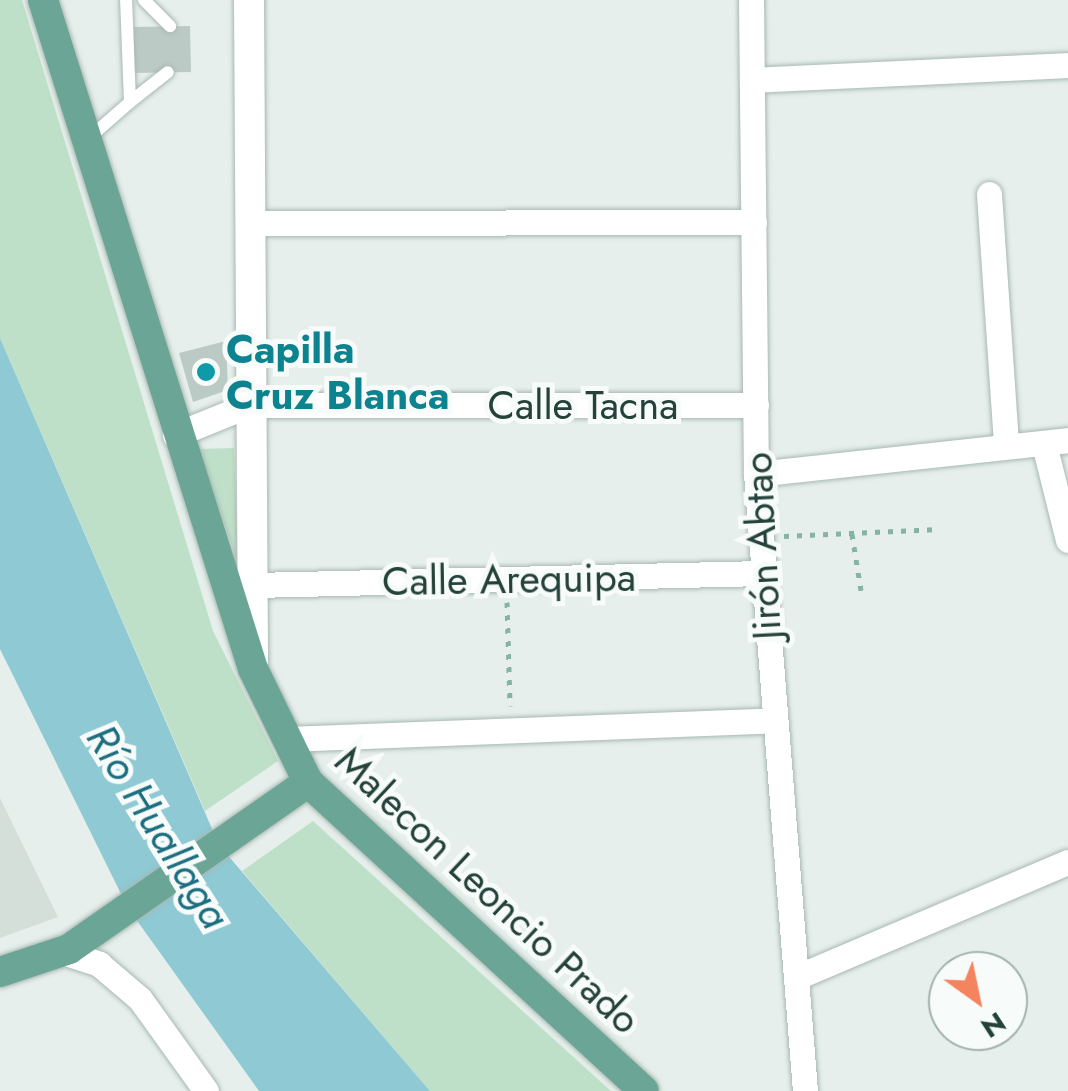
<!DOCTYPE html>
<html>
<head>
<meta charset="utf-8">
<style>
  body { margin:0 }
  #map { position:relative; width:1068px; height:1091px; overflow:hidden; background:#e6efeb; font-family:Jost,sans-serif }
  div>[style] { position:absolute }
  .built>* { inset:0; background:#d4dfda }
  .green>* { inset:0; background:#bfe0c8 }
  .water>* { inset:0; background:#8ec9d4 }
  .building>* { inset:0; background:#bbcac4 }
  .path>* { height:5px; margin-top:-2.5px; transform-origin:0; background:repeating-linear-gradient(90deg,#86b3a5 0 5px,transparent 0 13px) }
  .roads { filter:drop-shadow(0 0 2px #a8b8b2) drop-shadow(0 0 2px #a8b8b2) }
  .service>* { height:12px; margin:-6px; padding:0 6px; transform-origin:6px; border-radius:6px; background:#fff }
  .minor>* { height:25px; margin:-12.5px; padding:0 12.5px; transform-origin:12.5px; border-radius:12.5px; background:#fff }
  .tertiary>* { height:30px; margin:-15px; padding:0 15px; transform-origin:15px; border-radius:15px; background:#fff }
  .primary>* { height:30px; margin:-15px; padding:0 15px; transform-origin:15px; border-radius:15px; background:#6aa596 }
  .dots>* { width:28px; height:28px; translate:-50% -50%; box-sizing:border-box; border:5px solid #f7fbf9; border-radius:50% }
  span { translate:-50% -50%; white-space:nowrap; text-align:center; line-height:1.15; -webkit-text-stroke:10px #f7fbf9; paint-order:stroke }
  .culture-label { font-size:40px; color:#0d838f; font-weight:700 }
  .left { translate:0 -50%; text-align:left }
  .street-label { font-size:40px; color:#24423a }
  .water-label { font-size:42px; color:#1c6f80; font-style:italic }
  .north { position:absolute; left:928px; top:951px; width:100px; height:100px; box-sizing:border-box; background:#f7fbf9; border:2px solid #a3b1ad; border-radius:50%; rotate:147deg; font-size:28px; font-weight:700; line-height:40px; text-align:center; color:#24423a }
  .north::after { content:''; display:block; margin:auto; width:35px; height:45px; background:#f4845f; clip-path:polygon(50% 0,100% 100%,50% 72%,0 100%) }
</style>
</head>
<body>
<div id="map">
  <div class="built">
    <i style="clip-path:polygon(0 798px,58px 917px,0 938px)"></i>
  </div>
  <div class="green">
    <i style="clip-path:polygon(0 0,22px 0,213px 631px,278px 761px,205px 811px,0 338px)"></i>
    <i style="clip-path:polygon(234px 448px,238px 563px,198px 449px)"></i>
    <i style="clip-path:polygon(313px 821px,611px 1091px,430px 1091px,242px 871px)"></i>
  </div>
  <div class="water">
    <i style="clip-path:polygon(0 338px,219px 845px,430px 1091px,259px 1091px,128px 908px,0 649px)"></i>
  </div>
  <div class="building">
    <i style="clip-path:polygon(190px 26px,191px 72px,134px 73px,134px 27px)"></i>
    <i style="clip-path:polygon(226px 341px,228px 390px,193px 402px,179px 353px)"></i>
  </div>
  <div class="path">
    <i style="left:852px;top:534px;width:57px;rotate:80.9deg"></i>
    <i style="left:784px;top:536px;width:156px;rotate:-2.6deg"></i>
    <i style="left:507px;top:602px;width:104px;rotate:88.3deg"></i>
  </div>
  <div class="roads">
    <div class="service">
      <i style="left:144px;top:0;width:37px;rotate:45deg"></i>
      <i style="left:130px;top:102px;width:48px;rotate:-38.3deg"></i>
      <i style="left:89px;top:138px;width:55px;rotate:-41.3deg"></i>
      <i style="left:130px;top:102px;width:102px;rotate:-92.2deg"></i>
    </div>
    <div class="minor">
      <i style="left:751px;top:0;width:474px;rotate:89.4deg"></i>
      <i style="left:756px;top:474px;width:619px;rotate:85.46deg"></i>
      <i style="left:752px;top:80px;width:316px;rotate:-2.7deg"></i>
      <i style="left:989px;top:194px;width:251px;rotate:86.1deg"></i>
      <i style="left:250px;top:223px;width:504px;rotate:-0.11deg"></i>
      <i style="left:175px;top:435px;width:80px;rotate:-22.1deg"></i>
      <i style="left:249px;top:405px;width:507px"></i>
      <i style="left:1044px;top:444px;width:99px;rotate:76deg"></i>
      <i style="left:756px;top:474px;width:314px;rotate:-6.2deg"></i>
      <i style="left:254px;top:585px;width:510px;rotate:-1.35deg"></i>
      <i style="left:286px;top:739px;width:485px;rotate:-2.2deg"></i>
      <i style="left:63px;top:952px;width:38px;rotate:18deg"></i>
      <i style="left:99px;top:964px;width:54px;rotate:40.5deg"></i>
      <i style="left:140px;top:999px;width:113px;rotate:54.3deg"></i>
      <i style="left:799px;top:976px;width:292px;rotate:-23deg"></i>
    </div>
    <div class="tertiary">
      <i style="left:249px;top:0;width:661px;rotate:89.65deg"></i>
    </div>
    <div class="primary">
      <i style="left:43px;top:0;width:701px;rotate:72.57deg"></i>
      <i style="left:253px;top:669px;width:126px;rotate:64deg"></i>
      <i style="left:308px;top:782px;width:456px;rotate:42.6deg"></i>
      <i style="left:0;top:972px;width:73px;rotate:-18.4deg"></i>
      <i style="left:69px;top:949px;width:292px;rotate:-34.9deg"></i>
    </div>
  </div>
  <div class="dots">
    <i style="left:206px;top:372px;background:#0f9aa8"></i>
  </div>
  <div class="culture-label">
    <span class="left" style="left:226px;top:372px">Capilla<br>Cruz Blanca</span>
  </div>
  <div class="street-label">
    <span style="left:583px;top:405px">Calle Tacna</span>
    <span style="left:762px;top:546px;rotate:-93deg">Jirón Abtao</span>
    <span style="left:509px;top:579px;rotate:-1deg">Calle Arequipa</span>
    <span style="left:488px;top:890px;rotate:43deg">Malecon Leoncio Prado</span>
  </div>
  <div class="water-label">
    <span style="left:158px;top:827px;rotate:58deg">Río Huallaga</span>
  </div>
  <div class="north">N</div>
</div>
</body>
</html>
